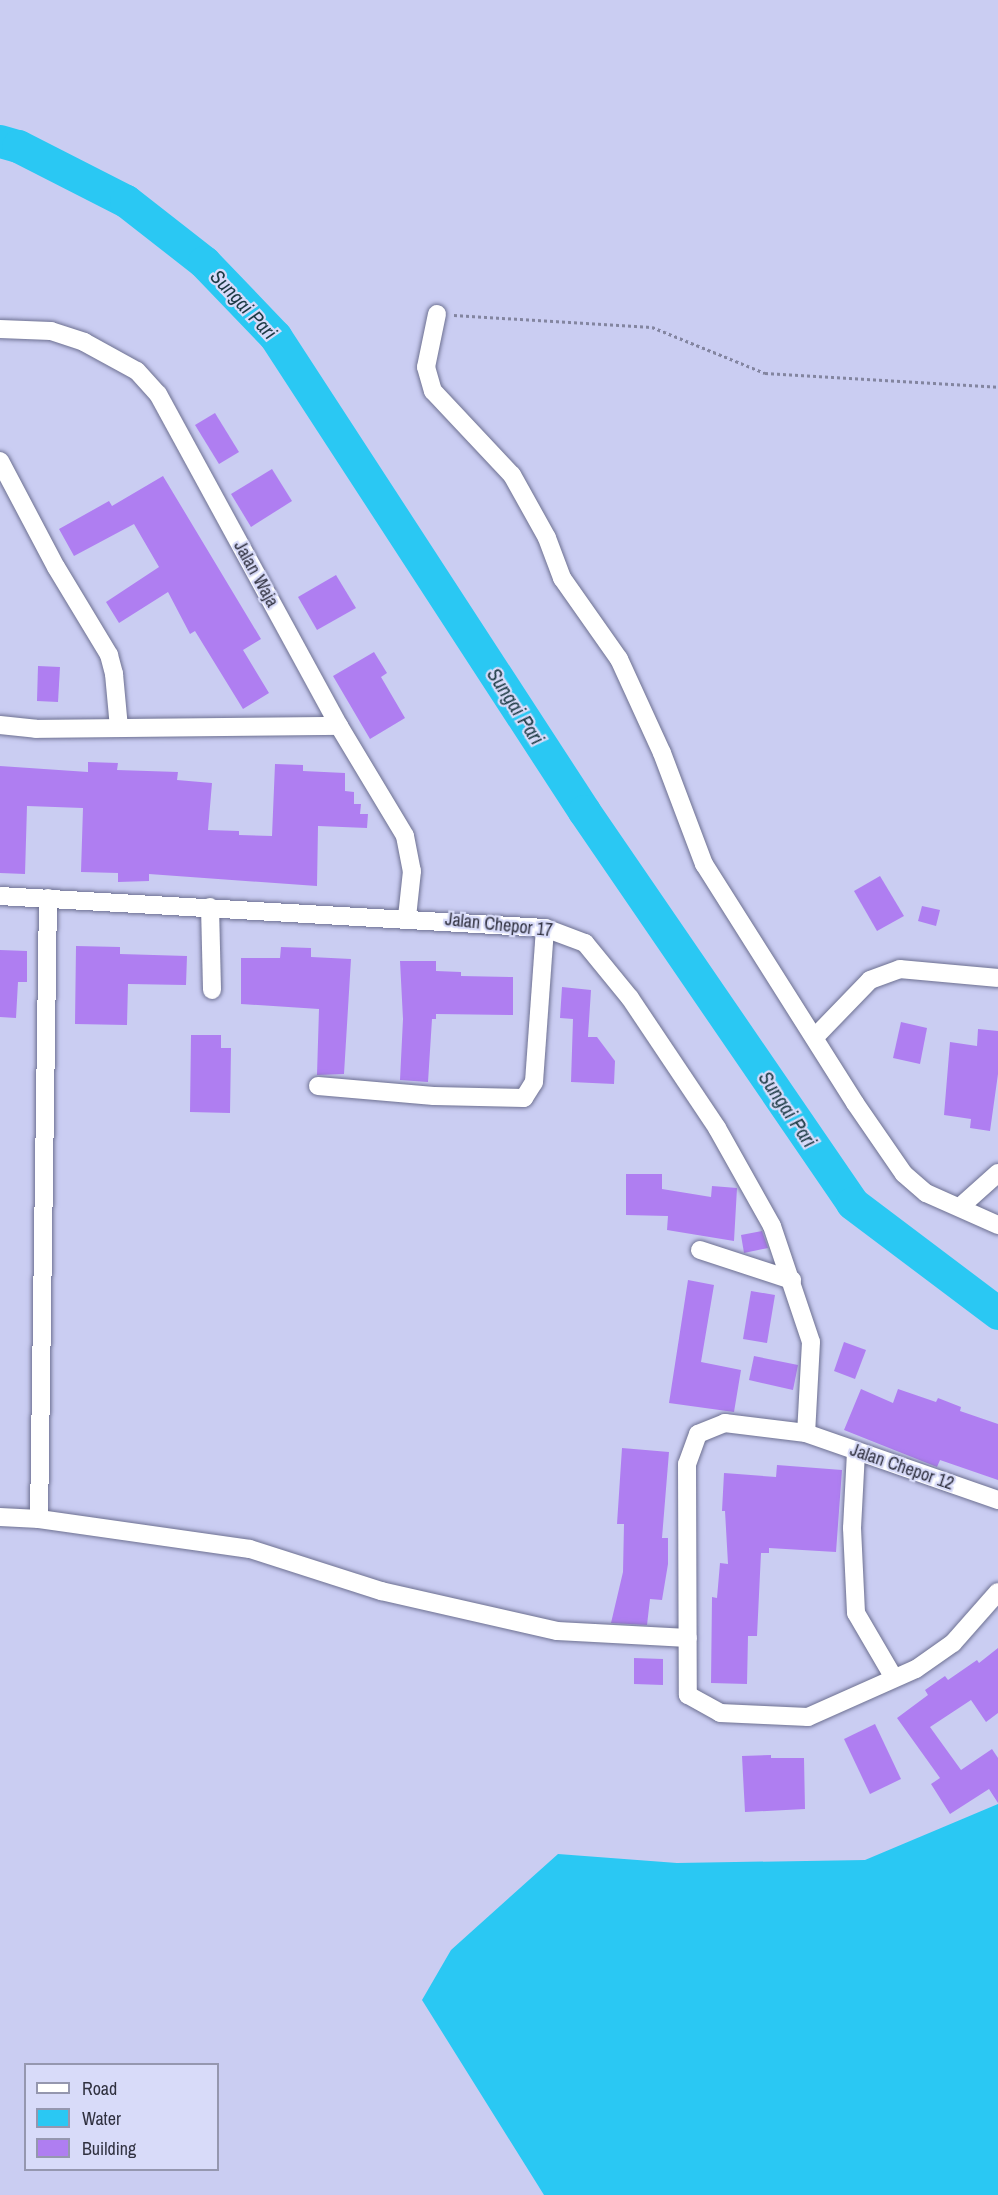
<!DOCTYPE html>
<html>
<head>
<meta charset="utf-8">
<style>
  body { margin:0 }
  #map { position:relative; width:998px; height:2195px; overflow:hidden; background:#cacdf2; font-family:"Archivo Narrow",sans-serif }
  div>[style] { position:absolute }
  .water>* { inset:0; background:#2ac8f3 }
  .river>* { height:33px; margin:-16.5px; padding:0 16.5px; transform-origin:16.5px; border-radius:16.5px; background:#2ac8f3 }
  .building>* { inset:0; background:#af7ef1 }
  .path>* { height:3px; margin-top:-1.5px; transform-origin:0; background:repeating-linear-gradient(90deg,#8385a0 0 3px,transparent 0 6px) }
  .roads { filter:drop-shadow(0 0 2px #6d7091) drop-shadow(0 0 2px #6d7091) }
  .minor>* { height:18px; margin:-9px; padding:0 9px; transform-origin:9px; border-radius:9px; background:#fff }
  span { translate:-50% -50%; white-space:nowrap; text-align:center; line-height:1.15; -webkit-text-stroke:4.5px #d8dbf9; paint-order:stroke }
  .street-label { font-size:18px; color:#303140 }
  .water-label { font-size:20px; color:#1c3a44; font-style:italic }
  .legend { position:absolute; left:24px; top:2063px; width:195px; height:108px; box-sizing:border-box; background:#d8dbf9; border:2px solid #9597af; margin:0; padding:8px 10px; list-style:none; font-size:18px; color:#303140 }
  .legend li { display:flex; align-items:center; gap:12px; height:30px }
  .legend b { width:30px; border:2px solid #9597af }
</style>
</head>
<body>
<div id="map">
  <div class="water">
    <i style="clip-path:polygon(998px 1804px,998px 2195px,544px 2195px,422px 2000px,451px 1950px,558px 1854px,677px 1863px,865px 1860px)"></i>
  </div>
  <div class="river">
    <i style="left:0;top:141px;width:19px;rotate:16deg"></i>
    <i style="left:18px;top:146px;width:121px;rotate:27deg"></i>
    <i style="left:126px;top:201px;width:99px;rotate:38deg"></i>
    <i style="left:204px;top:262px;width:103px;rotate:46.2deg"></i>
    <i style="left:275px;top:336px;width:567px;rotate:56.95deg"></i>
    <i style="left:584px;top:811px;width:475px;rotate:55.6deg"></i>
    <i style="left:852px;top:1203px;width:183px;rotate:37deg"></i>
  </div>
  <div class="building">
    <i style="clip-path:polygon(215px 413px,239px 452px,219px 464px,195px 425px)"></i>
    <i style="clip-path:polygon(272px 469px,292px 501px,251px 527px,231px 494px)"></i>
    <i style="clip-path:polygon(163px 476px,261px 639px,243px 650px,269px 693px,243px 709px,195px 631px,190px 634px,168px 592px,119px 623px,106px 602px,159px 567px,134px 524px,74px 556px,59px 529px,109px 501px,112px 506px)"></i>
    <i style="clip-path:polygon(336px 575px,356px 608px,317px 630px,298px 597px)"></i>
    <i style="clip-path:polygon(374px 652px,387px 673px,381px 677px,405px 718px,370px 739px,333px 676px)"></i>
    <i style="clip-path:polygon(38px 666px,60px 667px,58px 702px,37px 701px)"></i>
    <i style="clip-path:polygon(88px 762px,118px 763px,117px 770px,178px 772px,177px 780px,212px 783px,208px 830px,239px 831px,239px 835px,272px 836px,275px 764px,303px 765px,303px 771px,345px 773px,345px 791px,354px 792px,354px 804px,361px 804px,360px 814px,368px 814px,367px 828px,318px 826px,317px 886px,149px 874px,149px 881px,118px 882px,118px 873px,81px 872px,83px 808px,27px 806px,25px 874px,0 873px,0 766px,88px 772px)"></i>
    <i style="clip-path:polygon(880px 876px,904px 916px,877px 931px,854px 891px)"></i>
    <i style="clip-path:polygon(922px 906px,940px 910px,936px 926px,918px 921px)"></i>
    <i style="clip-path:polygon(76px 946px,120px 947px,120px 954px,187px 956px,186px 985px,128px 984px,127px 1025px,75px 1024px)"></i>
    <i style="clip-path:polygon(281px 947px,311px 948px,311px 957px,351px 959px,344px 1074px,317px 1075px,319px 1009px,241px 1004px,241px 958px,280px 958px)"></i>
    <i style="clip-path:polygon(0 950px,27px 951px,27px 982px,18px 982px,16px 1018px,0 1017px)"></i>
    <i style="clip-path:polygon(400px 961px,436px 961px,436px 971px,461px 972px,461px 976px,513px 977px,513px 1015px,436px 1014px,436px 1019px,432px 1019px,428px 1082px,400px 1080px,403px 1019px)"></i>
    <i style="clip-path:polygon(562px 987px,591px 990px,588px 1037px,597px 1037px,615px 1061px,614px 1084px,571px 1082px,573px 1019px,560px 1018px)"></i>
    <i style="clip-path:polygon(901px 1022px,927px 1028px,920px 1064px,893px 1058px)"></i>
    <i style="clip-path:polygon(978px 1029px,998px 1031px,998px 1074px,990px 1131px,970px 1128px,971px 1119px,944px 1115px,950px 1042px,977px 1046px)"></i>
    <i style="clip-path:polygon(191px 1035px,221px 1035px,221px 1048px,231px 1048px,230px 1113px,190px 1112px)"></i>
    <i style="clip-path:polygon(626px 1174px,662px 1174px,662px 1189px,711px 1197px,712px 1186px,737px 1188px,734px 1241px,667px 1230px,668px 1216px,626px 1215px)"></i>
    <i style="clip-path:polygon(762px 1231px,768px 1248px,744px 1253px,741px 1235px)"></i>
    <i style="clip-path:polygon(688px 1280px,714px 1285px,701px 1362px,741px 1370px,734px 1412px,669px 1403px)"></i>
    <i style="clip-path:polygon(751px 1291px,775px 1295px,767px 1343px,743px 1339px)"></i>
    <i style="clip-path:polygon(844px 1342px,866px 1350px,855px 1379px,834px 1371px)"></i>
    <i style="clip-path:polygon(754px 1356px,798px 1365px,793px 1390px,749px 1380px)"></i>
    <i style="clip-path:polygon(861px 1389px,893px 1403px,898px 1389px,936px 1402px,938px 1398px,961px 1407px,960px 1411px,998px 1424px,998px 1480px,940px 1460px,937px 1467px,844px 1430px)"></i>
    <i style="clip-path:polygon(622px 1448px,669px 1452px,662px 1538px,668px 1538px,668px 1564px,662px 1600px,650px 1599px,647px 1625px,611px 1623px,623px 1572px,624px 1524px,617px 1524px)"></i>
    <i style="clip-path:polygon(777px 1465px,842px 1470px,836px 1552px,769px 1548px,769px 1553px,761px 1553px,757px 1636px,748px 1636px,747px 1684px,711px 1683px,712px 1597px,717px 1598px,720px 1563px,728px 1564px,725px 1511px,722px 1511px,724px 1473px,776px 1477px)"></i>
    <i style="clip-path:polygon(998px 1648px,998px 1713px,986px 1722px,971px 1700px,930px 1727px,961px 1770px,992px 1749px,998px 1758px,998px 1803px,989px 1789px,950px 1814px,931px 1784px,940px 1778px,897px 1718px,928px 1695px,925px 1690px,945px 1676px,948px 1680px,977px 1660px,979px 1663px)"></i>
    <i style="clip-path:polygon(634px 1658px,663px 1659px,663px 1685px,634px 1684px)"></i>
    <i style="clip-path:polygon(875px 1724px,901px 1779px,870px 1794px,844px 1739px)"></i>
    <i style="clip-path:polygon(771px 1755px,771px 1758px,804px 1758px,805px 1809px,745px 1812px,742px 1756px)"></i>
  </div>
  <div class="path">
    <i style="left:454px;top:315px;width:198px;rotate:3.5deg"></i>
    <i style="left:652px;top:327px;width:122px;rotate:22.2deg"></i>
    <i style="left:765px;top:373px;width:233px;rotate:3.4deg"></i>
  </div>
  <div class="roads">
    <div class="minor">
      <i style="left:437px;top:314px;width:54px;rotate:101.7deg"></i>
      <i style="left:426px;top:367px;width:25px;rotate:74deg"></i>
      <i style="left:433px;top:391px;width:115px;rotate:46.8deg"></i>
      <i style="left:512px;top:475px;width:72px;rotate:60.9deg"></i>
      <i style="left:547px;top:538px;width:43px;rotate:69.4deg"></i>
      <i style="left:562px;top:578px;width:99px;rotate:54.9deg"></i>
      <i style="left:619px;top:659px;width:103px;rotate:65.4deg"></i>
      <i style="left:662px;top:753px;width:119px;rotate:69.3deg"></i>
      <i style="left:704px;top:864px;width:283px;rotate:57.7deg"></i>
      <i style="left:855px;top:1103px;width:86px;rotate:55.4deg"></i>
      <i style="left:904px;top:1174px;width:29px;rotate:41deg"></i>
      <i style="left:926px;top:1193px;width:79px;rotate:24deg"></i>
      <i style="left:0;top:329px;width:51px;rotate:2.2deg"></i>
      <i style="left:51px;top:331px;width:35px;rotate:18deg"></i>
      <i style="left:84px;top:342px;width:60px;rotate:28.7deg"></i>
      <i style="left:137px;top:371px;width:31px;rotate:48deg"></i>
      <i style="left:158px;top:394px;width:378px;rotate:61.4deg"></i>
      <i style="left:339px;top:726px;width:128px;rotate:59deg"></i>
      <i style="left:405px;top:836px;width:36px;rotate:79deg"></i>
      <i style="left:412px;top:871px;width:46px;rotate:96.2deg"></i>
      <i style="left:0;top:461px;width:120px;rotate:62.2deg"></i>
      <i style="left:56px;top:567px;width:103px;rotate:58.9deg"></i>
      <i style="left:109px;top:655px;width:20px;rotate:75deg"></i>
      <i style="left:114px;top:674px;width:54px;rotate:84.7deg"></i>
      <i style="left:0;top:725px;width:36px;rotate:6deg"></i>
      <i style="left:36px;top:729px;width:303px;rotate:-0.6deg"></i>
      <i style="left:0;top:896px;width:546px;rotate:3.36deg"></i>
      <i style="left:545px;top:928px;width:43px;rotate:20.6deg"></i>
      <i style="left:585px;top:943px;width:71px;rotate:50.7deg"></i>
      <i style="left:630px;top:998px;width:156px;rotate:56.2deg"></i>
      <i style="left:717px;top:1128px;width:112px;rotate:60.7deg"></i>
      <i style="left:772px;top:1226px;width:122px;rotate:71.4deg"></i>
      <i style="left:811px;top:1342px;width:91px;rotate:93.1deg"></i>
      <i style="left:210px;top:907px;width:83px;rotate:88.6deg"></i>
      <i style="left:815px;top:1037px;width:79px;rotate:-46deg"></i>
      <i style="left:870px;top:980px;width:32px;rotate:-20deg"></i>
      <i style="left:900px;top:969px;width:98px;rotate:5.2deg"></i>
      <i style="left:318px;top:1086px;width:116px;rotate:4.9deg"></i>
      <i style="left:434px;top:1096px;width:90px;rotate:1.3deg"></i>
      <i style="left:524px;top:1098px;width:19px;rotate:-58deg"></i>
      <i style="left:534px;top:1082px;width:154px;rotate:-85.9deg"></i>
      <i style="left:960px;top:1207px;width:51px;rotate:-41.8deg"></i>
      <i style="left:700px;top:1250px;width:97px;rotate:18.1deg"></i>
      <i style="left:856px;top:1452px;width:76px;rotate:93deg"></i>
      <i style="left:852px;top:1528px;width:85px;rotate:87.3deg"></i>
      <i style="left:856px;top:1613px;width:75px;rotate:59.7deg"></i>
      <i style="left:998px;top:1500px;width:203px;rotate:-160.8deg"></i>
      <i style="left:806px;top:1433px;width:82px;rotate:-173deg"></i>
      <i style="left:725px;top:1423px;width:29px;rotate:158deg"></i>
      <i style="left:698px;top:1434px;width:32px;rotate:110deg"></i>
      <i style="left:687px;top:1464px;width:231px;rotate:89.8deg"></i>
      <i style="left:688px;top:1695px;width:37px;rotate:29deg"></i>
      <i style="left:720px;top:1713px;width:88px;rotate:2.6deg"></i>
      <i style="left:808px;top:1717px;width:118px;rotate:-24deg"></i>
      <i style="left:916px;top:1669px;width:45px;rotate:-35.1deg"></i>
      <i style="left:953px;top:1643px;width:68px;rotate:-48.6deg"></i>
      <i style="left:0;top:1517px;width:39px;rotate:3deg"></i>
      <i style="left:39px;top:1519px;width:213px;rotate:8.1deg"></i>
      <i style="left:250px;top:1549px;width:138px;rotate:17.8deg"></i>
      <i style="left:381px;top:1591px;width:180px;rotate:12.8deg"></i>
      <i style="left:557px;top:1631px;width:131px;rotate:3.1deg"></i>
      <i style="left:39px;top:1519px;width:621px;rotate:-89.17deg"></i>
    </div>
  </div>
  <div class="street-label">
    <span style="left:256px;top:574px;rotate:61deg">Jalan Waja</span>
    <span style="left:499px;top:925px;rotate:6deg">Jalan Chepor 17</span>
    <span style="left:902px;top:1467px;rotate:19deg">Jalan Chepor 12</span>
  </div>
  <div class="water-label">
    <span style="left:244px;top:304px;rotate:47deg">Sungai Pari</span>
    <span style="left:516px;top:706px;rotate:57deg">Sungai Pari</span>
    <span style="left:788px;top:1109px;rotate:56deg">Sungai Pari</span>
  </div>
  <ul class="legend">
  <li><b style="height:8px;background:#fff"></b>Road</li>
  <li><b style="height:16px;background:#2ac8f3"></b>Water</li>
  <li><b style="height:16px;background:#af7ef1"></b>Building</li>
  </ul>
</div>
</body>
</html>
